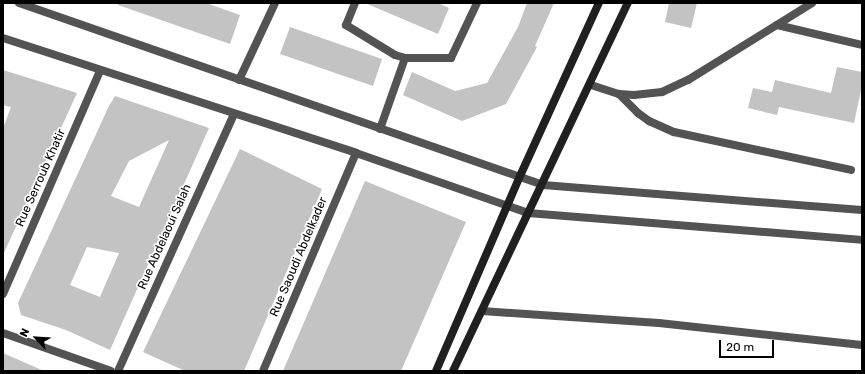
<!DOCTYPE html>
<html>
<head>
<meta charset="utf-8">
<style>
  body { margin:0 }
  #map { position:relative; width:865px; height:374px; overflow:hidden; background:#fff; font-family:Rubik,sans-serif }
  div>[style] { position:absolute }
  .building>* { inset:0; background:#c3c3c3 }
  .service>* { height:8px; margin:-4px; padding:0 4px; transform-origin:4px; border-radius:4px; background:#535353 }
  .minor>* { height:8px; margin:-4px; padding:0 4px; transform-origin:4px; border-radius:4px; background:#535353 }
  .tertiary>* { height:8px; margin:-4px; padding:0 4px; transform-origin:4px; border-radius:4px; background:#535353 }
  .secondary>* { height:8px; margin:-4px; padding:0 4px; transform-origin:4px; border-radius:4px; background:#202020 }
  span { translate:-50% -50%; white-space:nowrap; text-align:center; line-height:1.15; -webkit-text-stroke:3.5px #fff; paint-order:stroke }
  .street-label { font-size:12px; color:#000 }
  .frame { position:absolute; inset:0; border:4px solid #000; pointer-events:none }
  .north { position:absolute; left:16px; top:318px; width:40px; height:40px; -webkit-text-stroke:3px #fff; paint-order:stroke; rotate:295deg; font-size:11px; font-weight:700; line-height:16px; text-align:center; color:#000 }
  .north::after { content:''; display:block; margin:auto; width:14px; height:18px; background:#000; clip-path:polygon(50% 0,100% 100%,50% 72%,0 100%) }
  .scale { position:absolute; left:719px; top:340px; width:55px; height:18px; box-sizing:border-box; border:2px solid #000; border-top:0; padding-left:5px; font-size:12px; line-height:14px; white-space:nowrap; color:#000; -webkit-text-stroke:3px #fff; paint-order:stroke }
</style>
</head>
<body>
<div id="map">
  <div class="building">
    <i style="clip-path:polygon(118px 3px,206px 3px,240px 15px,230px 44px,118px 5px)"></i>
    <i style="clip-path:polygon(365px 3px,438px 3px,449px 8px,438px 34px)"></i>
    <i style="clip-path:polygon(527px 3px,554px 3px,535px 46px,537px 47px,506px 104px,462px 121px,403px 95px,412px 72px,455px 91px,487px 83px,518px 27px)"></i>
    <i style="clip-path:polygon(669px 3px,697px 3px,691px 28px,665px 22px)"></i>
    <i style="clip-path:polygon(290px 27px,382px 59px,373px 86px,280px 54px)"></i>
    <i style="clip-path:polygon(837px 67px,862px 72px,862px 86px,854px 123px,779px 107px,777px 115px,748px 108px,753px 88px,772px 92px,775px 80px,831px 93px)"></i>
    <i style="clip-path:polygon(3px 70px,77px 93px,3px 255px,3px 128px,11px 107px,3px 105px)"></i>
    <i style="clip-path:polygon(evenodd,115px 96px,209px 128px,110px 350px,66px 330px,21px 315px,18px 303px,109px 106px,115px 96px,169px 140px,139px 207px,111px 196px,129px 161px,169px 140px,115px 96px,87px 247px,119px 253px,100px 297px,70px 285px,87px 247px)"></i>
    <i style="clip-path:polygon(240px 149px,322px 189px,244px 371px,185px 371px,143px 352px)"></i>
    <i style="clip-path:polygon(365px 181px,466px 222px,401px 371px,283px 371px)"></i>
    <i style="clip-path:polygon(3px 353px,44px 371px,3px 371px)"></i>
  </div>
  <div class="service">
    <i style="left:619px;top:94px;width:27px;rotate:45deg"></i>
    <i style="left:638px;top:113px;width:14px;rotate:36deg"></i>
    <i style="left:649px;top:121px;width:27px;rotate:24deg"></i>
    <i style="left:674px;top:132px;width:181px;rotate:12.1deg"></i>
  </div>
  <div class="minor">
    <i style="left:355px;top:3px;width:24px;rotate:112deg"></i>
    <i style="left:346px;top:25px;width:57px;rotate:31.5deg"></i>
    <i style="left:395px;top:55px;width:10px;rotate:17deg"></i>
    <i style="left:405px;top:58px;width:46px"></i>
    <i style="left:451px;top:58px;width:61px;rotate:-64.7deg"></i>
    <i style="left:777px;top:25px;width:87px;rotate:13.2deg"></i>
    <i style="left:239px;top:80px;width:85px;rotate:-64.9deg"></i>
    <i style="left:591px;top:85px;width:29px;rotate:18deg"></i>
    <i style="left:619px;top:94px;width:15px;rotate:4deg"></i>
    <i style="left:634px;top:95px;width:28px;rotate:-6deg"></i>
    <i style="left:662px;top:92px;width:29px;rotate:-25deg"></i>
    <i style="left:688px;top:80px;width:146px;rotate:-31.8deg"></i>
    <i style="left:380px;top:129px;width:75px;rotate:-70.6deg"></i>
    <i style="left:3px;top:294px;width:243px;rotate:-66.5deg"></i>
    <i style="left:482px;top:311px;width:177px;rotate:3.9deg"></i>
    <i style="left:659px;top:323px;width:204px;rotate:6.2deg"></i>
    <i style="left:118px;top:371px;width:282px;rotate:-65.7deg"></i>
    <i style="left:263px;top:371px;width:237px;rotate:-66.9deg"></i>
  </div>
  <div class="tertiary">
    <i style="left:19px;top:3px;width:555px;rotate:19.15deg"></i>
    <i style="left:543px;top:185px;width:320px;rotate:4.5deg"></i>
    <i style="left:3px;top:38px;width:371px;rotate:18deg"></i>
    <i style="left:356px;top:153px;width:182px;rotate:19.2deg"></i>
    <i style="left:528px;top:213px;width:335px;rotate:4.6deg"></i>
    <i style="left:3px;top:333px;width:114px;rotate:19.4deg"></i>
  </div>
  <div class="secondary">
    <i style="left:436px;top:371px;width:212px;rotate:-66.7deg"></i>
    <i style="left:520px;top:176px;width:190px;rotate:-65.5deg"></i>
    <i style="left:453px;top:371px;width:407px;rotate:-64.6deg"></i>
  </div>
  <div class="street-label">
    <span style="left:41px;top:178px;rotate:-66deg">Rue Serroub Khatir</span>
    <span style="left:165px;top:237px;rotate:-66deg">Rue Abdelaoui Salah</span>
    <span style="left:299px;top:257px;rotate:-67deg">Rue Saoudi Abdelkader</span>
  </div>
  <div class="frame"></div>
  <div class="north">N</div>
  <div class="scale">20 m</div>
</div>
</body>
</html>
